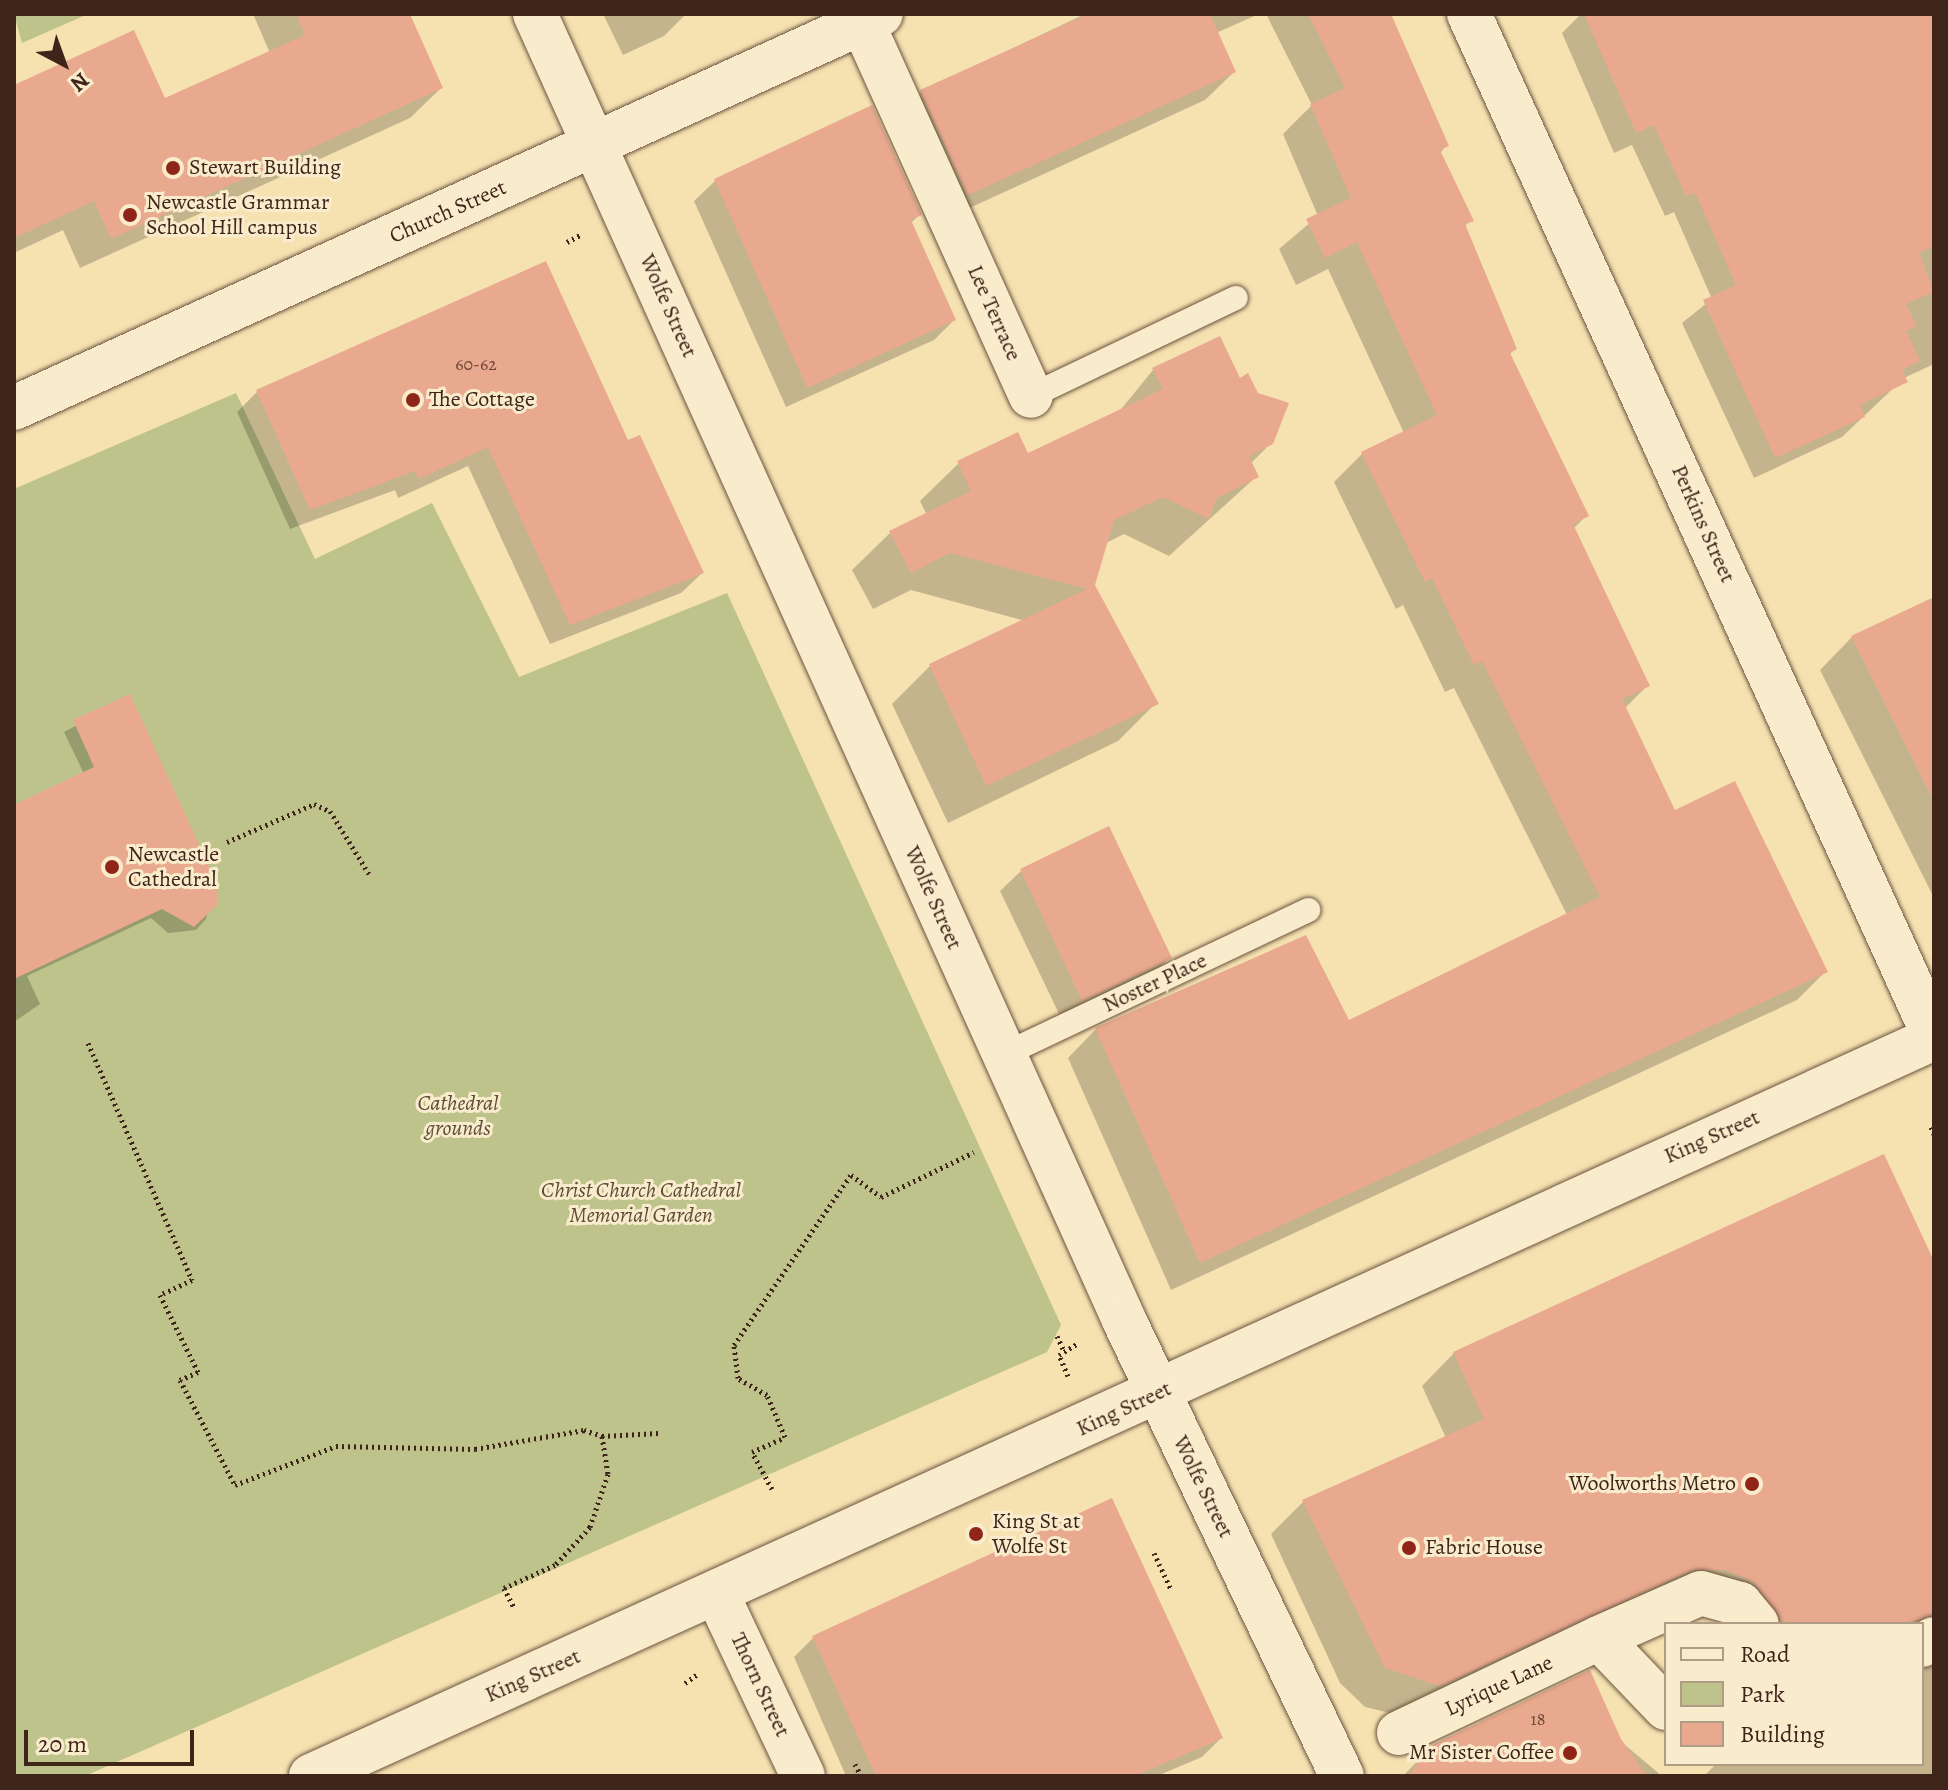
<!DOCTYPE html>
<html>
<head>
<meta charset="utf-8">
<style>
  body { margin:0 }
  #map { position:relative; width:1948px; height:1790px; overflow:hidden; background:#f6e2b1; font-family:Alegreya,serif }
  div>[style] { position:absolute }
  .green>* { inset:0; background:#bdc38b }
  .shadow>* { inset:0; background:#0003 }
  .building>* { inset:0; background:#e9a98f }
  .path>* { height:5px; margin-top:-2.5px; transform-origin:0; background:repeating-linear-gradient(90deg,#3f241a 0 2px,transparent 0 6px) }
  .roads { filter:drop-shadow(0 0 2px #6d5440) drop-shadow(0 0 2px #6d5440) }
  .lane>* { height:24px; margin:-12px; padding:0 12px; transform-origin:12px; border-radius:12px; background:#f9eccc }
  .street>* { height:44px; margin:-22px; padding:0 22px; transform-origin:22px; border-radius:22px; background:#f9eccc }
  .secondary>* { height:44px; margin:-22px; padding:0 22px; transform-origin:22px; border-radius:22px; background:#f9eccc }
  .dots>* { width:22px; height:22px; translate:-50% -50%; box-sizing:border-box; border:4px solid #f9eccc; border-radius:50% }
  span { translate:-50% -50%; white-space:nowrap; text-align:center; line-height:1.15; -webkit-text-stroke:6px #f9eccc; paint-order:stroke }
  .number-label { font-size:18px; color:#6a4537 }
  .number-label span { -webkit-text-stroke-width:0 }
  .poi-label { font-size:22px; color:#3f241a }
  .left { translate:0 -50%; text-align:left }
  .right { translate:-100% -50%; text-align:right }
  .street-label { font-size:22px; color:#3f241a }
  .park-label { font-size:22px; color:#5e4c36; font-style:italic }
  .frame { position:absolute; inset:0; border:16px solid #3f241a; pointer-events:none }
  .legend { position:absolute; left:1664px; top:1622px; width:260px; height:144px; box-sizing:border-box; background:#f9eccc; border:2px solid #af9c85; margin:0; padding:10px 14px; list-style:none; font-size:24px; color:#3f241a }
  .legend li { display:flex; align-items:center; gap:16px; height:40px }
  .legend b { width:40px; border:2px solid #af9c85 }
  .north { position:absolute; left:24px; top:24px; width:80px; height:80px; -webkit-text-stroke:6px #f9eccc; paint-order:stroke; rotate:139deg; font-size:22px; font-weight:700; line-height:32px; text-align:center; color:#3f241a }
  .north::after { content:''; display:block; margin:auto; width:28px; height:36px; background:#3f241a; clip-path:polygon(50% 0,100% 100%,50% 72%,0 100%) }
  .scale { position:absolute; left:24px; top:1730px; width:170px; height:36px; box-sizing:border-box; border:4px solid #3f241a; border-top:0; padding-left:10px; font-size:24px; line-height:28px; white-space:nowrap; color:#3f241a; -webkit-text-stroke:6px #f9eccc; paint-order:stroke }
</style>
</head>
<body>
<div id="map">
  <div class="green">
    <i style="clip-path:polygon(14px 14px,88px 14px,22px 43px)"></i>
    <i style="clip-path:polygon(236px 393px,315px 559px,432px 503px,519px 677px,727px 593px,1061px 1325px,1047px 1352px,85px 1776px,14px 1776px,14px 489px)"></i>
  </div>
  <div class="shadow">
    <i style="clip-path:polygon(253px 14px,407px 14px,441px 88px,410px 118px,80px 268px,63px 230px,14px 253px,14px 101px,164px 101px,270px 53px)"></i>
    <i style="clip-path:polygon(603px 14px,683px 14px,684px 16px,664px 36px,623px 55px)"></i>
    <i style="clip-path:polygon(1085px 14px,1259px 14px,1216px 33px,1234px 72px,1205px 100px,939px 222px,893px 120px,921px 92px)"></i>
    <i style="clip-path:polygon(1266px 14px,1389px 14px,1447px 145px,1440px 153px,1471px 220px,1464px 227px,1515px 349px,1509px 355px,1586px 516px,1573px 529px,1647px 686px,1624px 709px,1674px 813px,1825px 972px,1797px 1000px,1171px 1290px,1068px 1058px,1096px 1029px,1348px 1023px,1567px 915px,1454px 688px,1445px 692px,1403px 605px,1396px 609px,1334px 482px,1362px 454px,1404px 433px,1328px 269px,1296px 285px,1279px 249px,1318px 216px,1283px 134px,1312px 105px)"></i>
    <i style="clip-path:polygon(1581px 14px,1879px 14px,1934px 30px,1934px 364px,1904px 378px,1842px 437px,1754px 478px,1682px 323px,1712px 299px,1674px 212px,1665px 216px,1632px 145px,1614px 153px,1562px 33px)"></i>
    <i style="clip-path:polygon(715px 181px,919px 215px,910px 224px,954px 320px,934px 340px,786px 407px,694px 201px)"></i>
    <i style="clip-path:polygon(1153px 370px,1271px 443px,1250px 464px,1257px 476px,1169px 556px,1124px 534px,1106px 543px,1093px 585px,1156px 703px,1118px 741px,948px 823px,892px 704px,930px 666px,1025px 621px,911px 590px,873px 609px,852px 570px,891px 532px,927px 515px,920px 501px,959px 463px,1027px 456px,1118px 413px)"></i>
    <i style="clip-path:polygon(257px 392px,627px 443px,702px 573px,681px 593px,550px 644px,468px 466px,398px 498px,395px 490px,290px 529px,237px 412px)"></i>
    <i style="clip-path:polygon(1934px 599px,1934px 898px,1820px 670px,1852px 637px)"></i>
    <i style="clip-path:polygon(129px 697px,215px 884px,206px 919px,196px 930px,168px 933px,151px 918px,27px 976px,40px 1004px,14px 1022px,14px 807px,84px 774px,64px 732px)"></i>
    <i style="clip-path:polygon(1021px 871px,1169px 958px,1149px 978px,1062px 1020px,1000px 891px)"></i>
    <i style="clip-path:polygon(1934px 1265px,1934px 1776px,1704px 1776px,1716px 1764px,1922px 1764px,1922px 1624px,1727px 1624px,1709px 1607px,1406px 1717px,1365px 1707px,1340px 1683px,1271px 1534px,1303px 1502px,1446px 1438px,1422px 1386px,1454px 1353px)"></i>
    <i style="clip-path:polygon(813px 1638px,1221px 1738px,1202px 1757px,1157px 1776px,846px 1776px,794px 1657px)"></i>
    <i style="clip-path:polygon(1619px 1740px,1662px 1776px,1403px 1776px,1431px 1747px)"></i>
  </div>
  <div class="building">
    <i style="clip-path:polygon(296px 14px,410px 14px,443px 88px,111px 239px,94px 201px,14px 238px,14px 85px,134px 30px,165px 98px,305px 35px)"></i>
    <i style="clip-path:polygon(1088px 14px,1210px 14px,1236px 72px,968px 195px,920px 90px)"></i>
    <i style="clip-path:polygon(1308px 14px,1391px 14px,1449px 146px,1440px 150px,1474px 221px,1465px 224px,1517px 349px,1510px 353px,1589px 516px,1573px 524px,1650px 686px,1622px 699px,1675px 810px,1735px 781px,1828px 972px,1200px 1263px,1095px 1028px,1306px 935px,1349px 1020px,1600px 897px,1482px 661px,1474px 665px,1432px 578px,1425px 582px,1361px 452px,1437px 415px,1357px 242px,1325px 258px,1306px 219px,1351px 198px,1310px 104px,1345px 88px)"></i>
    <i style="clip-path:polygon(1584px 14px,1934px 14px,1934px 246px,1919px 253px,1934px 292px,1906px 304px,1917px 326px,1906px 331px,1920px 361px,1902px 370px,1908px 382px,1860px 405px,1865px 417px,1775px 458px,1703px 300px,1736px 285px,1695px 192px,1686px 196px,1654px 125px,1636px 133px)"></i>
    <i style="clip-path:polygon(872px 105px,922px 215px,911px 220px,956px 320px,807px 388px,714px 179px)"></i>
    <i style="clip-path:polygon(546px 261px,628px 440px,640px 435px,704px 573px,570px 625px,488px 447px,419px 479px,415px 471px,310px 510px,256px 390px)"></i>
    <i style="clip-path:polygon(1220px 336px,1240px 378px,1248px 373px,1258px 393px,1289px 403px,1273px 444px,1249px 456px,1259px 477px,1217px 498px,1209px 519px,1163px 497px,1114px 520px,1095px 585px,1159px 704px,986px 786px,929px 664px,1087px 589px,950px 553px,911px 573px,889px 531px,971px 491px,957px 461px,1018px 432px,1028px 453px,1163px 389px,1152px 368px)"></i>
    <i style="clip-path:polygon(1934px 597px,1934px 802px,1851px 636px)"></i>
    <i style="clip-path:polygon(130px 694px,217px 884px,217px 905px,194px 927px,162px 909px,14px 979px,14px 805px,94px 767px,73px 720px)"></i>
    <i style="clip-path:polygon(1109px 826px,1172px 958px,1082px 1001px,1020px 869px)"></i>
    <i style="clip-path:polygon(1884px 1154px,1934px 1261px,1934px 1614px,1909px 1624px,1782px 1624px,1754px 1582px,1726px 1570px,1692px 1570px,1440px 1686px,1385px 1668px,1302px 1500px,1484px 1419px,1453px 1352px)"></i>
    <i style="clip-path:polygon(1112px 1498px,1223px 1738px,1135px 1776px,876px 1776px,812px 1636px)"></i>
    <i style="clip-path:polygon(1590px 1670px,1621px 1739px,1647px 1776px,1409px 1776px,1430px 1746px)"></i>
  </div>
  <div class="path">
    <i style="left:567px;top:242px;width:15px;rotate:-28deg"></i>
    <i style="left:227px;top:842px;width:95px;rotate:-23.6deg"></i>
    <i style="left:314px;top:804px;width:17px;rotate:24deg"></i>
    <i style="left:330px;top:811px;width:74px;rotate:58.2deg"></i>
    <i style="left:88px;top:1043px;width:259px;rotate:66.3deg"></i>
    <i style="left:192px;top:1280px;width:35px;rotate:155deg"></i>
    <i style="left:160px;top:1295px;width:86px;rotate:63.7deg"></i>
    <i style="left:198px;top:1372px;width:20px;rotate:156deg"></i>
    <i style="left:180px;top:1380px;width:119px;rotate:62.4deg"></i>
    <i style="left:235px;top:1485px;width:108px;rotate:-21.1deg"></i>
    <i style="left:336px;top:1446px;width:139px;rotate:1.2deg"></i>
    <i style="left:475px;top:1449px;width:111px;rotate:-9.9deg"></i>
    <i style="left:584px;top:1430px;width:19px;rotate:18deg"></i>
    <i style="left:602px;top:1436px;width:38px;rotate:81deg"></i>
    <i style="left:608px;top:1474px;width:56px;rotate:108.8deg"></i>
    <i style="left:590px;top:1527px;width:52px;rotate:132.6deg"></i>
    <i style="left:555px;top:1565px;width:56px;rotate:155.7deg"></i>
    <i style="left:504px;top:1588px;width:22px;rotate:63deg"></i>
    <i style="left:1931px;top:1127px;width:8px;rotate:67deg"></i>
    <i style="left:1057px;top:1336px;width:17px;rotate:65deg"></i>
    <i style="left:1068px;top:1376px;width:23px;rotate:-113deg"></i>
    <i style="left:1059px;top:1355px;width:22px;rotate:-32deg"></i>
    <i style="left:602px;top:1436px;width:57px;rotate:-3deg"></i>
    <i style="left:772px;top:1489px;width:42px;rotate:-118.4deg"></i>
    <i style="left:752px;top:1452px;width:36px;rotate:-24deg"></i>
    <i style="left:785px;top:1437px;width:46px;rotate:-113.2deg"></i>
    <i style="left:767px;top:1395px;width:34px;rotate:-150deg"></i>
    <i style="left:738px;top:1378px;width:33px;rotate:-97deg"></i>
    <i style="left:734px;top:1345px;width:206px;rotate:-55.5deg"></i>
    <i style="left:851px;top:1175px;width:37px;rotate:36deg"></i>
    <i style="left:881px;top:1197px;width:103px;rotate:-25.8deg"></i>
    <i style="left:1154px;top:1553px;width:40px;rotate:65deg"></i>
    <i style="left:685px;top:1683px;width:16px;rotate:-35deg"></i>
    <i style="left:855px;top:1764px;width:13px;rotate:63deg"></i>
  </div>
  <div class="roads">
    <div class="lane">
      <i style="left:1031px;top:396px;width:227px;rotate:-25.6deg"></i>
      <i style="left:1003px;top:1055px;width:338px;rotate:-25.4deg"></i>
    </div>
    <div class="street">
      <i style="left:535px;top:14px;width:1433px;rotate:65.72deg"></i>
      <i style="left:1124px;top:1320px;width:505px;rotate:64.45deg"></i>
      <i style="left:1469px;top:14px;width:1123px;rotate:65.53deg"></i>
      <i style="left:862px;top:22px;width:410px;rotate:65.7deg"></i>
      <i style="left:14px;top:408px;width:952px;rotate:-24.44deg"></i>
      <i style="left:717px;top:1594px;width:201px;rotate:64.7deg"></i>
      <i style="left:1599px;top:1638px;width:111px;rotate:-23.8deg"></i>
      <i style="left:1701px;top:1593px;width:41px;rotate:15.8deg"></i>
      <i style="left:1740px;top:1604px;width:26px;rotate:50deg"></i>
      <i style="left:1922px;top:1645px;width:13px;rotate:-27deg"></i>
      <i style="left:1399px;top:1733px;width:221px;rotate:-25.4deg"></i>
      <i style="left:1599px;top:1638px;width:97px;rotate:46.3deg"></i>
    </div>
    <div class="secondary">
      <i style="left:311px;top:1776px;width:1783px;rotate:-24.45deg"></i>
    </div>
  </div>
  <div class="dots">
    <i style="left:173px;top:168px;background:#8f2418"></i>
    <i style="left:130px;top:215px;background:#8f2418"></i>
    <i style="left:413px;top:400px;background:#8f2418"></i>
    <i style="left:112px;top:867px;background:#8f2418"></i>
    <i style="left:1752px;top:1484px;background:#8f2418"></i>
    <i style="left:976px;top:1534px;background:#8f2418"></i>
    <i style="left:1409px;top:1548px;background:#8f2418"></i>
    <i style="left:1570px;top:1753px;background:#8f2418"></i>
  </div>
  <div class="number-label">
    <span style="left:476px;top:364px">60-62</span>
    <span style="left:1538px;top:1719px">18</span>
  </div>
  <div class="poi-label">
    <span class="left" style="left:189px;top:168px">Stewart Building</span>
    <span class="left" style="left:146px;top:215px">Newcastle Grammar<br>School Hill campus</span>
    <span class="left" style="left:429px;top:400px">The Cottage</span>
    <span class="left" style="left:128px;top:867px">Newcastle<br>Cathedral</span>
    <span class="right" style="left:1736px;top:1484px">Woolworths Metro</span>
    <span class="left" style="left:992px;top:1534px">King St at<br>Wolfe St</span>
    <span class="left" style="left:1425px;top:1548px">Fabric House</span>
    <span class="right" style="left:1554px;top:1753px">Mr Sister Coffee</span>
  </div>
  <div class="street-label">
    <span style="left:448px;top:212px;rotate:-24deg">Church Street</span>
    <span style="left:668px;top:306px;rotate:66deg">Wolfe Street</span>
    <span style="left:994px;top:313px;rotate:66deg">Lee Terrace</span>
    <span style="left:1703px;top:524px;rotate:66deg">Perkins Street</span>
    <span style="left:933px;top:898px;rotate:66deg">Wolfe Street</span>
    <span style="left:1155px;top:983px;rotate:-25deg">Noster Place</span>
    <span style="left:1712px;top:1137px;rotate:-24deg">King Street</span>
    <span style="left:1124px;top:1409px;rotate:-25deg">King Street</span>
    <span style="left:1203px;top:1487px;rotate:64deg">Wolfe Street</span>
    <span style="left:533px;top:1676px;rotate:-24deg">King Street</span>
    <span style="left:760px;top:1685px;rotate:65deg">Thorn Street</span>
    <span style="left:1499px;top:1686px;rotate:-25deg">Lyrique Lane</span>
  </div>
  <div class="park-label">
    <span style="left:458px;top:1116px">Cathedral<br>grounds</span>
    <span style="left:641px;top:1203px">Christ Church Cathedral<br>Memorial Garden</span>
  </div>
  <div class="frame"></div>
  <ul class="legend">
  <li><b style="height:10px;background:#f9eccc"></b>Road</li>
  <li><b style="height:22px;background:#bdc38b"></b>Park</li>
  <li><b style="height:22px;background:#e9a98f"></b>Building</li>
  </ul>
  <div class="north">N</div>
  <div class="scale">20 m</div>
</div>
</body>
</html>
